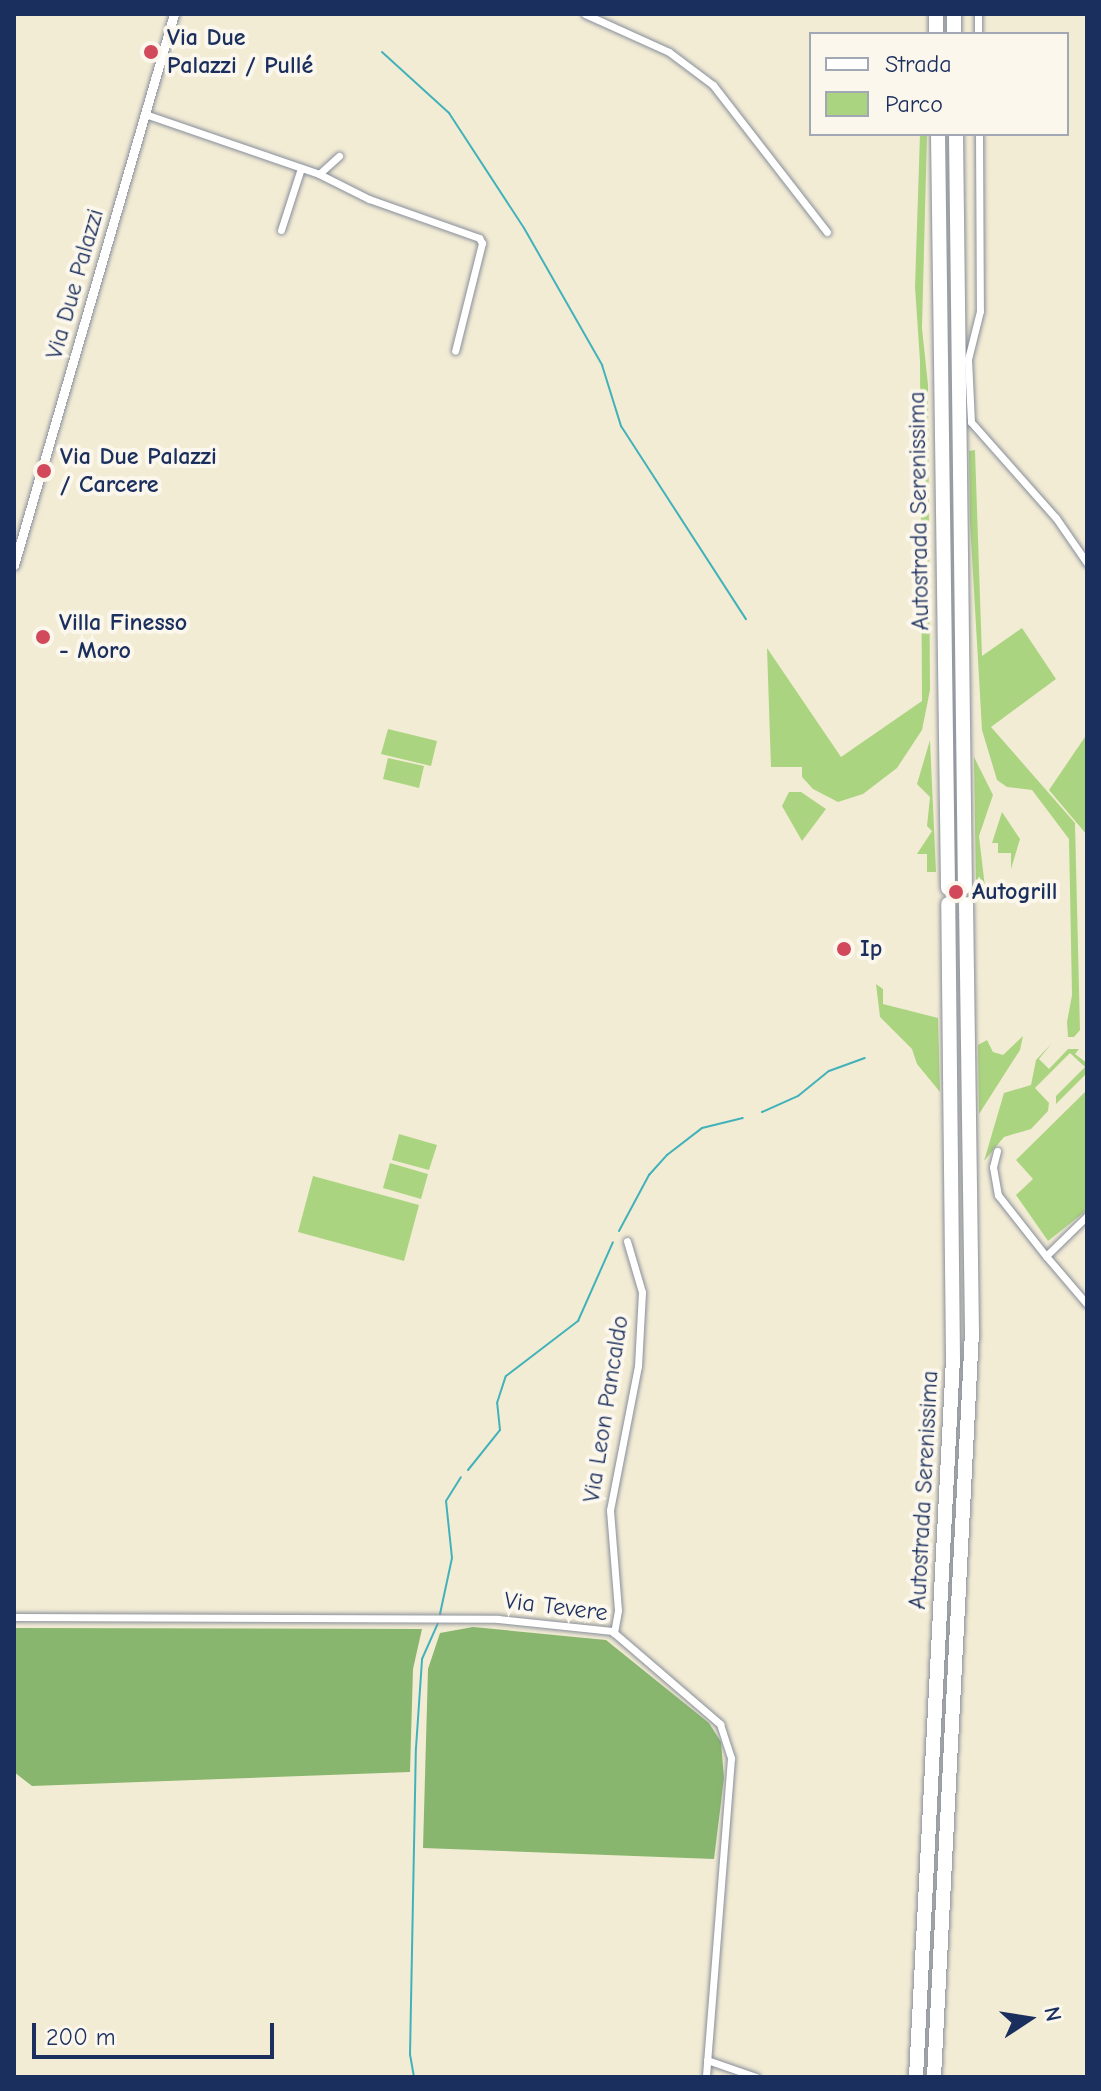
<!DOCTYPE html>
<html>
<head>
<meta charset="utf-8">
<style>
  body { margin:0 }
  #map { position:relative; width:1101px; height:2091px; overflow:hidden; background:#f3ecd5; font-family:"Comic Neue",sans-serif }
  div>[style] { position:absolute }
  .green>* { inset:0; background:#abd480 }
  .forest>* { inset:0; background:#88b66e }
  .stream>* { height:2px; margin:-1px; padding:0 1px; transform-origin:1px; border-radius:1px; background:#42b2ba }
  .roads { filter:drop-shadow(0 0 2px #878e9a) drop-shadow(0 0 2px #878e9a) }
  .minor>* { height:7px; margin:-3.5px; padding:0 3.5px; transform-origin:3.5px; border-radius:3.5px; background:#fff }
  .tertiary>* { height:9px; margin:-4.5px; padding:0 4.5px; transform-origin:4.5px; border-radius:4.5px; background:#fff }
  .motorway>* { height:14px; margin:-7px; padding:0 7px; transform-origin:7px; border-radius:7px; background:#fff }
  .dots>* { width:22px; height:22px; translate:-50% -50%; box-sizing:border-box; border:4px solid #fbf7ec; border-radius:50% }
  span { translate:-50% -50%; white-space:nowrap; text-align:center; line-height:1.15; -webkit-text-stroke:8px #fbf7ec; paint-order:stroke }
  .poi-label { font-size:24px; color:#1b2f5e; font-weight:700 }
  .left { translate:0 -50%; text-align:left }
  .street-label { font-size:24px; color:#1b2f5e }
  .frame { position:absolute; inset:0; border:16px solid #1b2f5e; pointer-events:none }
  .legend { position:absolute; left:809px; top:32px; width:260px; height:104px; box-sizing:border-box; background:#fbf7ec; border:2px solid #a1a7b3; margin:0; padding:10px 14px; list-style:none; font-size:24px; color:#1b2f5e }
  .legend li { display:flex; align-items:center; gap:16px; height:40px }
  .legend b { width:40px; border:2px solid #a1a7b3 }
  .north { position:absolute; left:989px; top:1979px; width:80px; height:80px; -webkit-text-stroke:6px #fbf7ec; paint-order:stroke; rotate:78deg; font-size:22px; font-weight:700; line-height:32px; text-align:center; color:#1b2f5e }
  .north::after { content:''; display:block; margin:auto; width:28px; height:36px; background:#1b2f5e; clip-path:polygon(50% 0,100% 100%,50% 72%,0 100%) }
  .scale { position:absolute; left:32px; top:2023px; width:242px; height:36px; box-sizing:border-box; border:4px solid #1b2f5e; border-top:0; padding-left:10px; font-size:24px; line-height:28px; white-space:nowrap; color:#1b2f5e; -webkit-text-stroke:6px #fbf7ec; paint-order:stroke }
</style>
</head>
<body>
<div id="map">
  <div class="green">
    <i style="clip-path:polygon(920px 134px,927px 134px,922px 328px,928px 385px,930px 690px,922px 730px,897px 768px,863px 794px,838px 802px,813px 789px,802px 777px,802px 767px,771px 767px,767px 648px,841px 757px,922px 701px,920px 361px,915px 287px)"></i>
    <i style="clip-path:polygon(975px 450px,982px 656px,1022px 628px,1056px 679px,991px 727px,1075px 823px,1080px 1030px,1074px 1037px,1068px 1037px,1067px 1022px,1072px 995px,1069px 839px,1032px 790px,1007px 787px,997px 780px,982px 730px,970px 522px,969px 451px)"></i>
    <i style="clip-path:polygon(388px 729px,437px 741px,431px 766px,381px 754px)"></i>
    <i style="clip-path:polygon(1087px 734px,1087px 835px,1049px 790px)"></i>
    <i style="clip-path:polygon(930px 740px,936px 872px,927px 872px,927px 854px,917px 854px,932px 831px,927px 826px,930px 797px,917px 784px)"></i>
    <i style="clip-path:polygon(974px 757px,993px 795px,979px 836px,985px 887px,976px 888px)"></i>
    <i style="clip-path:polygon(388px 758px,424px 766px,419px 788px,383px 779px)"></i>
    <i style="clip-path:polygon(789px 792px,801px 792px,826px 809px,802px 841px,782px 806px)"></i>
    <i style="clip-path:polygon(1002px 812px,1020px 839px,1011px 869px,1011px 853px,998px 853px,998px 843px,992px 843px)"></i>
    <i style="clip-path:polygon(876px 984px,883px 989px,883px 1004px,938px 1018px,940px 1092px,917px 1064px,912px 1049px,880px 1017px)"></i>
    <i style="clip-path:polygon(1023px 1036px,1020px 1050px,979px 1114px,978px 1045px,987px 1040px,993px 1052px,1003px 1055px)"></i>
    <i style="clip-path:polygon(1052px 1043px,1039px 1059px,1049px 1069px,1068px 1049px,1079px 1049px,1075px 1054px,1087px 1063px,1087px 1073px,1056px 1104px,1056px 1096px,1085px 1067px,1070px 1053px,1035px 1088px,1049px 1103px,1048px 1111px,1031px 1129px,1004px 1137px,984px 1161px,1004px 1093px,1031px 1085px,1036px 1060px)"></i>
    <i style="clip-path:polygon(1087px 1090px,1087px 1210px,1048px 1241px,1016px 1195px,1033px 1179px,1016px 1160px)"></i>
    <i style="clip-path:polygon(399px 1134px,437px 1145px,429px 1170px,392px 1160px)"></i>
    <i style="clip-path:polygon(390px 1163px,428px 1174px,421px 1199px,383px 1188px)"></i>
    <i style="clip-path:polygon(313px 1176px,419px 1205px,404px 1261px,298px 1232px)"></i>
  </div>
  <div class="forest">
    <i style="clip-path:polygon(473px 1627px,606px 1640px,709px 1723px,721px 1742px,724px 1778px,714px 1859px,423px 1848px,428px 1669px,440px 1633px)"></i>
    <i style="clip-path:polygon(14px 1628px,422px 1629px,413px 1669px,410px 1772px,32px 1786px,14px 1772px)"></i>
  </div>
  <div class="stream">
    <i style="left:382px;top:52px;width:91px;rotate:42.3deg"></i>
    <i style="left:449px;top:113px;width:137px;rotate:56.9deg"></i>
    <i style="left:524px;top:228px;width:158px;rotate:60.3deg"></i>
    <i style="left:602px;top:365px;width:64px;rotate:72.7deg"></i>
    <i style="left:621px;top:426px;width:230px;rotate:57.1deg"></i>
    <i style="left:762px;top:1112px;width:39px;rotate:-24deg"></i>
    <i style="left:798px;top:1096px;width:40px;rotate:-39deg"></i>
    <i style="left:829px;top:1071px;width:38px;rotate:-20deg"></i>
    <i style="left:619px;top:1231px;width:64px;rotate:-61.8deg"></i>
    <i style="left:649px;top:1175px;width:27px;rotate:-48deg"></i>
    <i style="left:667px;top:1155px;width:44px;rotate:-37.6deg"></i>
    <i style="left:702px;top:1128px;width:42px;rotate:-13.7deg"></i>
    <i style="left:468px;top:1470px;width:51px;rotate:-51.3deg"></i>
    <i style="left:500px;top:1430px;width:27px;rotate:-96deg"></i>
    <i style="left:497px;top:1403px;width:28px;rotate:-72deg"></i>
    <i style="left:506px;top:1376px;width:91px;rotate:-37.4deg"></i>
    <i style="left:578px;top:1321px;width:86px;rotate:-66.1deg"></i>
    <i style="left:440px;top:1614px;width:57px;rotate:-77.9deg"></i>
    <i style="left:452px;top:1558px;width:57px;rotate:-96deg"></i>
    <i style="left:446px;top:1501px;width:28px;rotate:-58deg"></i>
    <i style="left:414px;top:2077px;width:22px;rotate:-100deg"></i>
    <i style="left:410px;top:2055px;width:307px;rotate:-88.9deg"></i>
    <i style="left:416px;top:1748px;width:89px;rotate:-86.1deg"></i>
    <i style="left:422px;top:1659px;width:39px;rotate:-66deg"></i>
  </div>
  <div class="roads">
    <div class="minor">
      <i style="left:585px;top:14px;width:92px;rotate:24.3deg"></i>
      <i style="left:669px;top:52px;width:55px;rotate:36.9deg"></i>
      <i style="left:713px;top:85px;width:186px;rotate:52.2deg"></i>
      <i style="left:978px;top:34px;width:20px;rotate:-90deg"></i>
      <i style="left:145px;top:114px;width:184px;rotate:19deg"></i>
      <i style="left:319px;top:174px;width:56px;rotate:26.6deg"></i>
      <i style="left:369px;top:199px;width:117px;rotate:19.5deg"></i>
      <i style="left:479px;top:238px;width:6px;rotate:59deg"></i>
      <i style="left:482px;top:243px;width:111px;rotate:104deg"></i>
      <i style="left:979px;top:134px;width:177px;rotate:89.7deg"></i>
      <i style="left:980px;top:311px;width:49px;rotate:104deg"></i>
      <i style="left:968px;top:359px;width:63px;rotate:87.3deg"></i>
      <i style="left:971px;top:422px;width:128px;rotate:48.5deg"></i>
      <i style="left:1056px;top:518px;width:55px;rotate:55.4deg"></i>
      <i style="left:319px;top:174px;width:27px;rotate:-42deg"></i>
      <i style="left:281px;top:230px;width:65px;rotate:-72.1deg"></i>
      <i style="left:997px;top:1151px;width:16px;rotate:104deg"></i>
      <i style="left:993px;top:1167px;width:28px;rotate:80deg"></i>
      <i style="left:998px;top:1195px;width:78px;rotate:51.8deg"></i>
      <i style="left:1087px;top:1216px;width:57px;rotate:135.7deg"></i>
      <i style="left:1046px;top:1256px;width:63px;rotate:49.5deg"></i>
      <i style="left:14px;top:1617px;width:484px;rotate:0.2deg"></i>
      <i style="left:498px;top:1619px;width:115px;rotate:6deg"></i>
      <i style="left:612px;top:1631px;width:143px;rotate:40.7deg"></i>
      <i style="left:720px;top:1724px;width:36px;rotate:72deg"></i>
      <i style="left:731px;top:1758px;width:320px;rotate:94.5deg"></i>
      <i style="left:614px;top:1633px;width:23px;rotate:-80deg"></i>
      <i style="left:618px;top:1610px;width:100px;rotate:-94.6deg"></i>
      <i style="left:610px;top:1510px;width:147px;rotate:-79deg"></i>
      <i style="left:638px;top:1366px;width:74px;rotate:-86.9deg"></i>
      <i style="left:642px;top:1292px;width:53px;rotate:-106.4deg"></i>
      <i style="left:707px;top:2060px;width:52px;rotate:19.1deg"></i>
    </div>
    <div class="tertiary">
      <i style="left:14px;top:565px;width:574px;rotate:-73.81deg"></i>
    </div>
    <div class="motorway">
      <i style="left:936px;top:14px;width:20px;rotate:90deg"></i>
      <i style="left:954px;top:14px;width:20px;rotate:90deg"></i>
      <i style="left:938px;top:134px;width:754px;rotate:89.24deg"></i>
      <i style="left:956px;top:134px;width:753px;rotate:89.32deg"></i>
      <i style="left:916px;top:2077px;width:720px;rotate:-87.05deg"></i>
      <i style="left:953px;top:1358px;width:454px;rotate:-90.6deg"></i>
      <i style="left:934px;top:2077px;width:746px;rotate:-87.08deg"></i>
      <i style="left:972px;top:1332px;width:428px;rotate:-90.8deg"></i>
    </div>
  </div>
  <div class="dots">
    <i style="left:151px;top:52px;background:#d1495b"></i>
    <i style="left:44px;top:471px;background:#d1495b"></i>
    <i style="left:43px;top:637px;background:#d1495b"></i>
    <i style="left:956px;top:892px;background:#d1495b"></i>
    <i style="left:844px;top:949px;background:#d1495b"></i>
  </div>
  <div class="poi-label">
    <span class="left" style="left:167px;top:52px">Via Due<br>Palazzi / Pullé</span>
    <span class="left" style="left:60px;top:471px">Via Due Palazzi<br>/ Carcere</span>
    <span class="left" style="left:59px;top:637px">Villa Finesso<br>- Moro</span>
    <span class="left" style="left:972px;top:892px">Autogrill</span>
    <span class="left" style="left:860px;top:949px">Ip</span>
  </div>
  <div class="street-label">
    <span style="left:75px;top:284px;rotate:-74deg">Via Due Palazzi</span>
    <span style="left:919px;top:511px;rotate:-91deg">Autostrada Serenissima</span>
    <span style="left:606px;top:1409px;rotate:-81deg">Via Leon Pancaldo</span>
    <span style="left:924px;top:1490px;rotate:-87deg">Autostrada Serenissima</span>
    <span style="left:556px;top:1607px;rotate:7deg">Via Tevere</span>
  </div>
  <div class="frame"></div>
  <ul class="legend">
  <li><b style="height:10px;background:#fff"></b>Strada</li>
  <li><b style="height:22px;background:#abd480"></b>Parco</li>
  </ul>
  <div class="north">N</div>
  <div class="scale">200 m</div>
</div>
</body>
</html>
